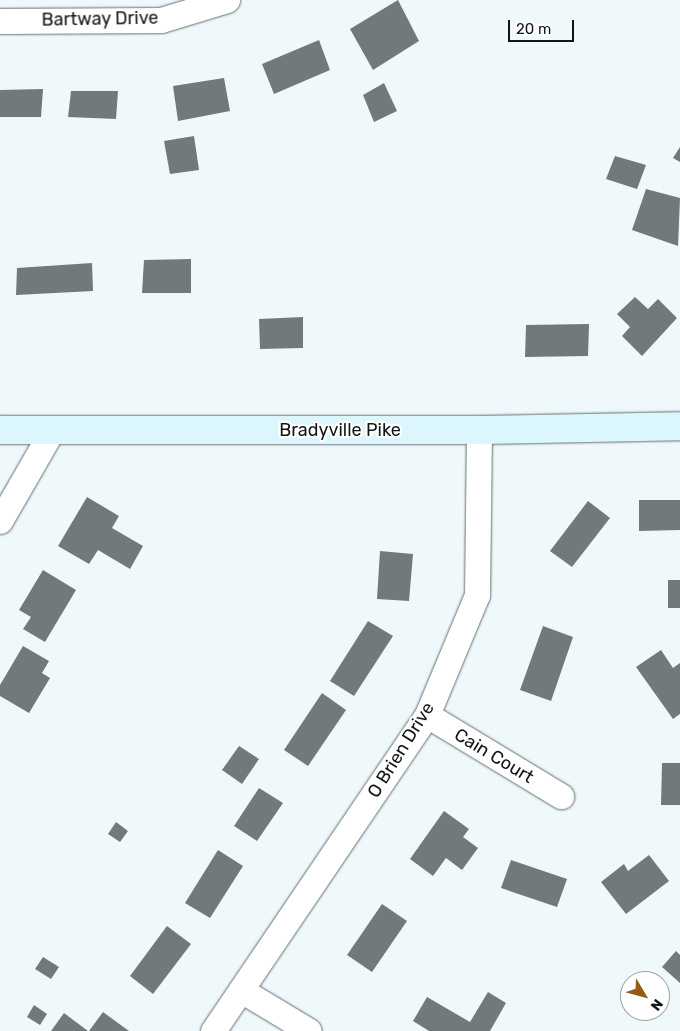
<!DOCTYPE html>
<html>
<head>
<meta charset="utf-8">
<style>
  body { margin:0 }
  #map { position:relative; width:680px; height:1031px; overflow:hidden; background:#eff9fb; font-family:Rubik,sans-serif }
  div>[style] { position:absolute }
  .building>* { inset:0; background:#71797c }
  .roads { filter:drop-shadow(0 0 1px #666f71) drop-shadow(0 0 1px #666f71) }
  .street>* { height:25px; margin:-12.5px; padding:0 12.5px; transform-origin:12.5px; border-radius:12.5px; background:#fff }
  .secondary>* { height:28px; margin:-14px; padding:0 14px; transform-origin:14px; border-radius:14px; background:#dbf7fd }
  span { translate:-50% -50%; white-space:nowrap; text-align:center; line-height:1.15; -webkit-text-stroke:4.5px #fff; paint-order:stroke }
  .street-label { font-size:18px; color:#121617 }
  .north { position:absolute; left:620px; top:971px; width:50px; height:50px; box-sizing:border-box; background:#fff; border:1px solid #a0a2a2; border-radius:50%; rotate:127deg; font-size:14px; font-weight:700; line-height:20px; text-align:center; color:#121617 }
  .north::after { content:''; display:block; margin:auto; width:18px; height:22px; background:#945b17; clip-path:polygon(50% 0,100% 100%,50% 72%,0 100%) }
  .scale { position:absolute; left:508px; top:20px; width:66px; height:22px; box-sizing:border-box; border:2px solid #121617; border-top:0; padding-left:6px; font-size:15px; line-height:18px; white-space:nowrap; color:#121617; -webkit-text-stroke:4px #fff; paint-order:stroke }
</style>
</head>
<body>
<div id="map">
  <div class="building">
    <i style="clip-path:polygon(398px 0,419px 41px,373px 70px,350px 29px)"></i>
    <i style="clip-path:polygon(319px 40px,330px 70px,274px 94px,262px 64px)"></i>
    <i style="clip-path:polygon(224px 78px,230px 111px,178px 121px,173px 86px)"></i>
    <i style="clip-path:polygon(384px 83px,397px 111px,374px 122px,363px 95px)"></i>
    <i style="clip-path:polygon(43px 89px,41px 117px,0 117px,0 90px)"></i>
    <i style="clip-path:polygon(71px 91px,118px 91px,116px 119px,68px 117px)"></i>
    <i style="clip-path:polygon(194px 136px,199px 170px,170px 174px,164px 141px)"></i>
    <i style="clip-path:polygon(680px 147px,680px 162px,673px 158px)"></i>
    <i style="clip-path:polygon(615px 156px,646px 165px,637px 189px,606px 179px)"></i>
    <i style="clip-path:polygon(646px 189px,680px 198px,678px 246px,632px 230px)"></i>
    <i style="clip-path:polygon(191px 259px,191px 293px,142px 293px,144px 260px)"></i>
    <i style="clip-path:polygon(92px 263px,93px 291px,16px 295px,17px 268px)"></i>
    <i style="clip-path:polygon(635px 297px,648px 309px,658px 299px,677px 318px,642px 356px,622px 336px,630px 327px,617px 314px)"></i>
    <i style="clip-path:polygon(303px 317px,303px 348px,260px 349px,259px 319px)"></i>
    <i style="clip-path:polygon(589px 324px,588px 356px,525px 357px,526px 325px)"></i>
    <i style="clip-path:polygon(87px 497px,119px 516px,112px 528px,143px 546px,130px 569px,98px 550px,89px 564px,58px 546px)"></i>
    <i style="clip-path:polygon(639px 500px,680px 500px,680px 530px,639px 531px)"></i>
    <i style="clip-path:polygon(588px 501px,610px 518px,572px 567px,550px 551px)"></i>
    <i style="clip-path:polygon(380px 551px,413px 554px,409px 601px,377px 599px)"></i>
    <i style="clip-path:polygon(43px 570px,76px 590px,45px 642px,23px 629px,31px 617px,19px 610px)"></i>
    <i style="clip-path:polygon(668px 580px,680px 580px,680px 608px,668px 608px)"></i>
    <i style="clip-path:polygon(368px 621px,393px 636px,354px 696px,330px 681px)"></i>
    <i style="clip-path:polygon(543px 626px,573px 637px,551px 701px,520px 690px)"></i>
    <i style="clip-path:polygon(23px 646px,49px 661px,42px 673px,50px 678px,29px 713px,0 696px,0 685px)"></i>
    <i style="clip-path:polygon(661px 650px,673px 668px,680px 663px,680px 714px,673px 719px,636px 667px)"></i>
    <i style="clip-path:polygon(322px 693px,346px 710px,308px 766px,284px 750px)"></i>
    <i style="clip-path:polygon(239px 746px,259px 759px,242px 784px,222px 770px)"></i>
    <i style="clip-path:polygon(662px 763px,680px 763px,680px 805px,661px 805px)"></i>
    <i style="clip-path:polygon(259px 788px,283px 803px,257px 841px,234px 826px)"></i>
    <i style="clip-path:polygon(444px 811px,469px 829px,463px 837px,478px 848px,462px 870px,446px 858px,433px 876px,410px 859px)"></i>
    <i style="clip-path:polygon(116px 822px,128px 831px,120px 842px,108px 834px)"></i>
    <i style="clip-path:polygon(218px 850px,243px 866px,210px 918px,185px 903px)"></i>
    <i style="clip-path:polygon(649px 855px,669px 881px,626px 914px,601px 882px,624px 864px,628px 871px)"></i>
    <i style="clip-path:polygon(511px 860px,567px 879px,557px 907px,501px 888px)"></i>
    <i style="clip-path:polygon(382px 904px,407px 921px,372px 972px,347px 955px)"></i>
    <i style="clip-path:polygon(167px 926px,191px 944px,153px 994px,130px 976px)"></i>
    <i style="clip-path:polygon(676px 951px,680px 955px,680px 983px,662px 967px)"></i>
    <i style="clip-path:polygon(43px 957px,59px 967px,51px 979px,35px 969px)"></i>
    <i style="clip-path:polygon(488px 992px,506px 1003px,490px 1031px,429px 1031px,413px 1021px,427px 997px,470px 1022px)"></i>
    <i style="clip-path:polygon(34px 1005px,47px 1014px,40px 1025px,27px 1017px)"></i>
    <i style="clip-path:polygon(103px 1012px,129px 1031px,89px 1031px)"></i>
    <i style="clip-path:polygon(64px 1013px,88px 1031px,51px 1031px)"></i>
  </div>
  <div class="roads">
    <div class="street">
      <i style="left:0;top:21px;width:161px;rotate:-0.4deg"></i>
      <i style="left:161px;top:20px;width:69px;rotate:-16.9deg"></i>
      <i style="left:0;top:521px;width:106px;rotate:-60.1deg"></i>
      <i style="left:427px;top:715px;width:157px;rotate:31.2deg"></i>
      <i style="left:241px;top:990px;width:79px;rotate:31.1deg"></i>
      <i style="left:213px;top:1031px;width:382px;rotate:-55.9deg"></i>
      <i style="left:427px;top:715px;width:130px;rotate:-67.4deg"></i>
      <i style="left:477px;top:595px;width:165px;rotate:-89.3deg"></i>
    </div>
    <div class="secondary">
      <i style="left:0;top:430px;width:479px"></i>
      <i style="left:479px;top:430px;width:201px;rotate:-1.1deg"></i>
    </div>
  </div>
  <div class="street-label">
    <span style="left:100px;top:19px;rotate:-1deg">Bartway Drive</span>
    <span style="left:340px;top:430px">Bradyville Pike</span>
    <span style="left:401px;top:750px;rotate:-58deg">O Brien Drive</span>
    <span style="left:494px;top:756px;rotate:31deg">Cain Court</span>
  </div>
  <div class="north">N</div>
  <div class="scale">20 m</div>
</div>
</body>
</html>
